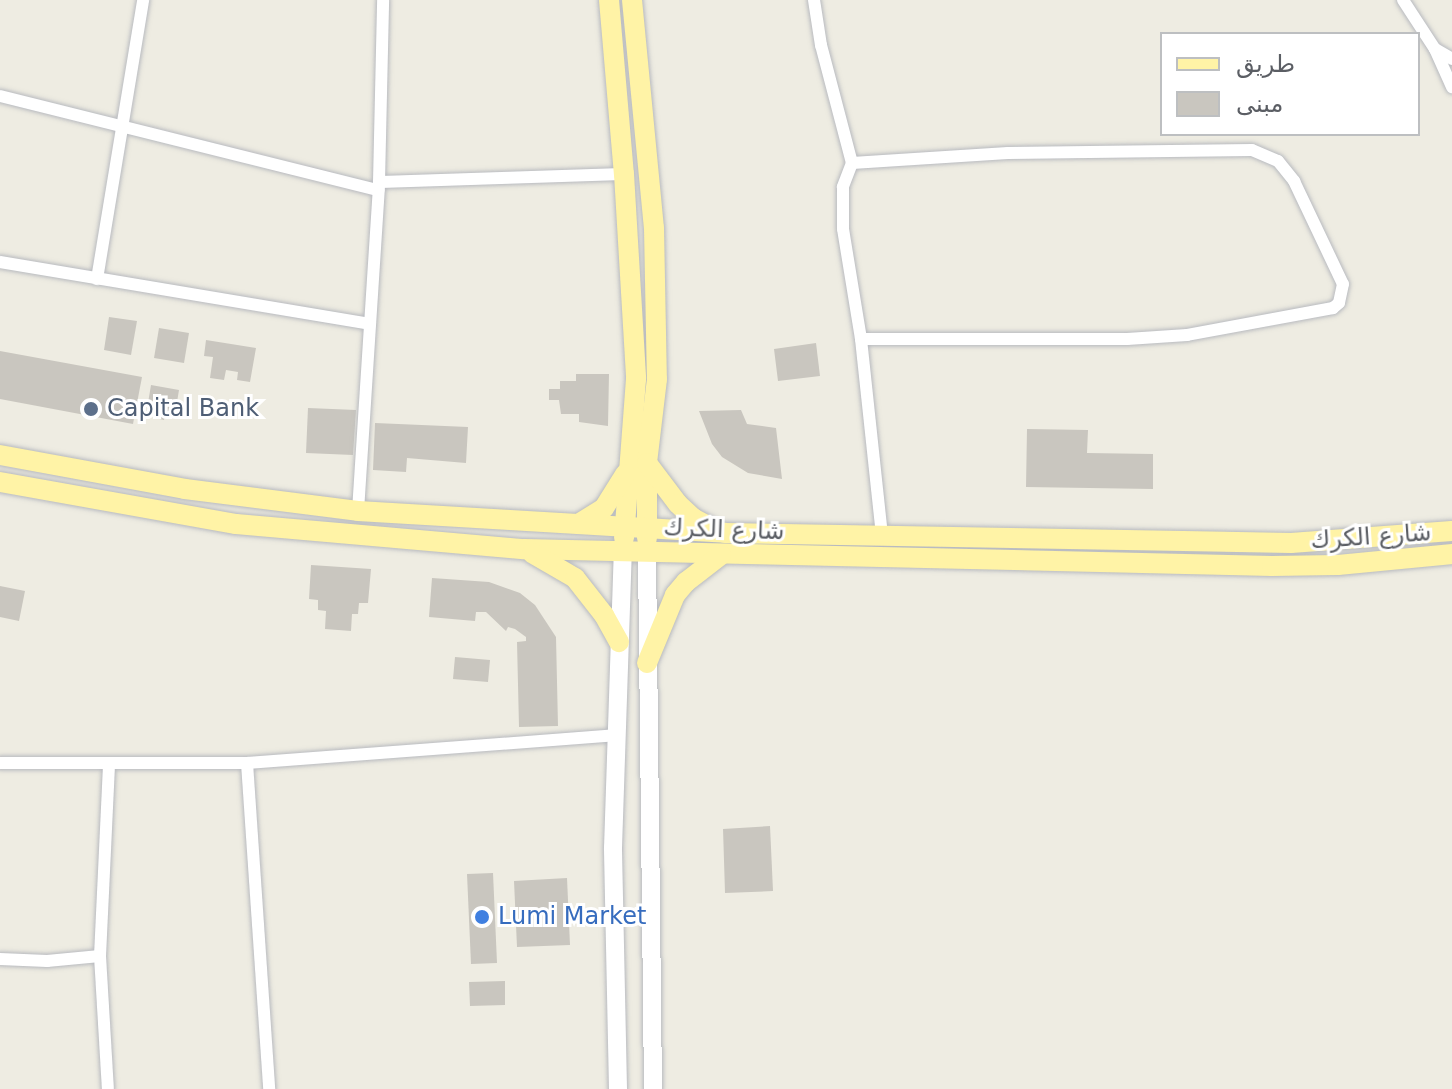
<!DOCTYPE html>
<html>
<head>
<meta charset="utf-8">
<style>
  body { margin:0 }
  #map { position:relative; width:1452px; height:1089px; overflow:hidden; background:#eeece2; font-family:"DejaVu Sans","Noto Sans Arabic",sans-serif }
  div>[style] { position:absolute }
  .building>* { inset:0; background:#c9c6bf }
  .roads { filter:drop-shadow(0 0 2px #b8babf) drop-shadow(0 0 2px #b8babf) }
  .street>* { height:12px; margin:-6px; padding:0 6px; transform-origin:6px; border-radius:6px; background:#fff }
  .secondary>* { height:18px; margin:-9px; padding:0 9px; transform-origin:9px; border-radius:9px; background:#fff }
  .primary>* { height:20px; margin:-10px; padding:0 10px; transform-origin:10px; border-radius:10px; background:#fff3a6 }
  .dots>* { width:22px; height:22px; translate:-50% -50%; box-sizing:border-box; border:4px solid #fff; border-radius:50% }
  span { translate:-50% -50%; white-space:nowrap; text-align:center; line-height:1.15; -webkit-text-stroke:6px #fff; paint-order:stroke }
  .service-label { font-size:24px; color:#4e5e75 }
  .left { translate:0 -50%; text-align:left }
  .street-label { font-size:24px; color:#5b5e64 }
  .shop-label { font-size:24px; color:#366cbe }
  .legend { position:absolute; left:1160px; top:32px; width:260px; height:104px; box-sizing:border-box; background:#fff; border:2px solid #bdbfc1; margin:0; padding:10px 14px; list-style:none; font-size:24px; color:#5b5e64 }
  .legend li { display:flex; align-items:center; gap:16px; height:40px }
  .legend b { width:40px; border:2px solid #bdbfc1 }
</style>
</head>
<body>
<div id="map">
  <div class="building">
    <i style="clip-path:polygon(109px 317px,137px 321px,131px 355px,104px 350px)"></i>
    <i style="clip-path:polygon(159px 328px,189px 333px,184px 363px,154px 358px)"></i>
    <i style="clip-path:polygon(206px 340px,256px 348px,250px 382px,237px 380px,238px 372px,226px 370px,224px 380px,210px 378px,213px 357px,204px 356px)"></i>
    <i style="clip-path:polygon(816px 343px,820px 376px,778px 381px,774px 349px)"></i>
    <i style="clip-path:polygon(0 351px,142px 377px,133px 424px,0 399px)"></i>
    <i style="clip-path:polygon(576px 374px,609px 374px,608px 426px,579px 422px,579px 414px,561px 414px,559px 400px,549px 400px,549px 389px,560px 389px,560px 381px,576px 381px)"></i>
    <i style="clip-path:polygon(151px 385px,179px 390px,175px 414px,166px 412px,164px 420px,155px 418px,157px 410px,147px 409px)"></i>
    <i style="clip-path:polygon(308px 408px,356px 410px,353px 455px,306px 453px)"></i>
    <i style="clip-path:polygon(741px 410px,747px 424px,776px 428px,782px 479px,748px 473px,722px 457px,712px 444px,699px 411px)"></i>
    <i style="clip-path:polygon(375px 423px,468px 427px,466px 463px,407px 458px,406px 472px,373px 470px)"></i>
    <i style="clip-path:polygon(1027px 429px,1088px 430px,1087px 453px,1153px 454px,1153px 489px,1026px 487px)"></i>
    <i style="clip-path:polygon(311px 565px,371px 569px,368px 603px,359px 603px,358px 614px,352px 614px,351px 631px,325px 629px,326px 611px,318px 610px,318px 600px,309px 599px)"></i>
    <i style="clip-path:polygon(432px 578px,489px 582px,520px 593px,535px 605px,556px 637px,558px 726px,519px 727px,517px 642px,526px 641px,526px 637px,515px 629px,508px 627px,506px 631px,486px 612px,476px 612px,475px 621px,429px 617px)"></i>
    <i style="clip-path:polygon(0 586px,25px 591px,19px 621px,0 617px)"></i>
    <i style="clip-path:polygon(455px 657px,490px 660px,488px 682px,453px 679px)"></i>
    <i style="clip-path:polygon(770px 826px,773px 891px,725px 893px,723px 829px)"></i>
    <i style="clip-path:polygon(493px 873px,497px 963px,471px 964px,467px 874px)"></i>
    <i style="clip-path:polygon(567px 878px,570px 945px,517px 947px,514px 881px)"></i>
    <i style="clip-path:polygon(505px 981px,505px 1005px,470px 1006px,469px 982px)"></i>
  </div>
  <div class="roads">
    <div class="street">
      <i style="left:814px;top:0;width:46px;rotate:81.2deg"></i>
      <i style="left:821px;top:45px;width:122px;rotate:75.3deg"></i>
      <i style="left:852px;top:163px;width:26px;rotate:111deg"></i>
      <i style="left:843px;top:187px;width:42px;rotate:90deg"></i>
      <i style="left:843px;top:229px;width:111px;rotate:80.7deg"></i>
      <i style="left:861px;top:339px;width:198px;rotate:83.9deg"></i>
      <i style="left:1403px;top:0;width:59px;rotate:56.9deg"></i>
      <i style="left:1435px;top:49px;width:20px;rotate:30deg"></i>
      <i style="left:1435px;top:49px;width:42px;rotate:65.9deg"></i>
      <i style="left:0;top:96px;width:390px;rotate:14deg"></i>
      <i style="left:852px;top:163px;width:156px;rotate:-3.7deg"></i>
      <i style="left:1008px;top:153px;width:244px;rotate:-0.7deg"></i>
      <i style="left:1252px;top:150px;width:28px;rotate:23deg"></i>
      <i style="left:1278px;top:161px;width:26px;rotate:51deg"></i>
      <i style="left:1294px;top:181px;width:114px;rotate:64.6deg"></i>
      <i style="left:1343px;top:284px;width:19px;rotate:102deg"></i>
      <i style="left:1339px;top:303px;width:8px;rotate:140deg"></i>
      <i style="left:1333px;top:308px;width:148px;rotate:169.5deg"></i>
      <i style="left:1187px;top:335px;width:60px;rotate:176.2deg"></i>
      <i style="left:1127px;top:339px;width:266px;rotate:180deg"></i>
      <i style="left:379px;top:182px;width:245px;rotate:-1.9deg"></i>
      <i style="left:0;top:262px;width:375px;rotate:9.5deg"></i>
      <i style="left:97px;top:279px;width:283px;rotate:-80.6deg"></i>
      <i style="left:358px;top:511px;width:330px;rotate:-86.3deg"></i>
      <i style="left:379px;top:182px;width:182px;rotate:-88.7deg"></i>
      <i style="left:0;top:763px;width:247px"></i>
      <i style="left:247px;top:763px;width:372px;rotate:-4.3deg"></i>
      <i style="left:247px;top:763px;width:327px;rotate:86.1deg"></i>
      <i style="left:100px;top:956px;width:133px;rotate:86.6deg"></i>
      <i style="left:0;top:959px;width:47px;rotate:2.4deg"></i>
      <i style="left:47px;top:961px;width:53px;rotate:-5.4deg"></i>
      <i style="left:100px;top:956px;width:191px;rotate:-87.3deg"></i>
    </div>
    <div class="secondary">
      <i style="left:647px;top:553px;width:536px;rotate:89.36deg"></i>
      <i style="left:618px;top:1089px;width:241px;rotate:-91.2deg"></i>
      <i style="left:613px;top:848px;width:296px;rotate:-88.1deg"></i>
    </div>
    <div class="primary">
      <i style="left:609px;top:0;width:175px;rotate:85.1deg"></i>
      <i style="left:624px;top:174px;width:205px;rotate:86.6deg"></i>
      <i style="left:636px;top:379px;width:159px;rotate:94.3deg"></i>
      <i style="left:632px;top:0;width:229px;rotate:84.5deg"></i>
      <i style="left:654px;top:228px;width:151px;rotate:88.9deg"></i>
      <i style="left:657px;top:379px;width:85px;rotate:96.8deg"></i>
      <i style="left:647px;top:463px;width:75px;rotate:90deg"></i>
      <i style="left:0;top:455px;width:188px;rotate:10.4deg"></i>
      <i style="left:185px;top:489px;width:174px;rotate:7.2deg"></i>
      <i style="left:358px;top:511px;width:368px;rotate:3.4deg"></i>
      <i style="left:725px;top:533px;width:566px;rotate:1.01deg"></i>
      <i style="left:1291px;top:543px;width:161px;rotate:-4.3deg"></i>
      <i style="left:647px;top:463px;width:51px;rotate:52.9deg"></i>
      <i style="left:678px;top:504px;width:21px;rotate:43deg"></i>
      <i style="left:693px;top:518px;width:24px;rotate:28deg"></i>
      <i style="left:0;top:482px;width:240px;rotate:10.1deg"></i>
      <i style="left:236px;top:524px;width:289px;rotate:5deg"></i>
      <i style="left:524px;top:549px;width:748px;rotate:1.3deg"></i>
      <i style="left:1272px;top:566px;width:66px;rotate:-0.9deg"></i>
      <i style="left:1338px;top:565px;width:115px;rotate:-5.5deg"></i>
      <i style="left:580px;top:523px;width:28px;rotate:-32deg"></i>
      <i style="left:604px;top:508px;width:40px;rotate:-58deg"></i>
      <i style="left:532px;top:553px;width:50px;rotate:30.2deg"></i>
      <i style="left:575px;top:578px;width:47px;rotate:51.9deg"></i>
      <i style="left:604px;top:615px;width:31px;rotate:61deg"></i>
      <i style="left:647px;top:663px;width:74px;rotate:-67.6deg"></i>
      <i style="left:675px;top:595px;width:17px;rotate:-50deg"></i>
      <i style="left:686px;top:582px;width:44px;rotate:-37.6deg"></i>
    </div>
  </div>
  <div class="dots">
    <i style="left:91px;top:409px;background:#5c6f8a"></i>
    <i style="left:482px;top:917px;background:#3f7fe0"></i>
  </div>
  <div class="service-label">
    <span class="left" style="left:107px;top:409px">Capital Bank</span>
  </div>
  <div class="street-label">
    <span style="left:724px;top:530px;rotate:2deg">شارع الكرك</span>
    <span style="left:1371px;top:537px;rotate:-4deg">شارع الكرك</span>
  </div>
  <div class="shop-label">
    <span class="left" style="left:498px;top:917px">Lumi Market</span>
  </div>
  <ul class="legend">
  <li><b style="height:10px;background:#fff3a6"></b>طريق</li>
  <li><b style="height:22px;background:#c9c6bf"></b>مبنى</li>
  </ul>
</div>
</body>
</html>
